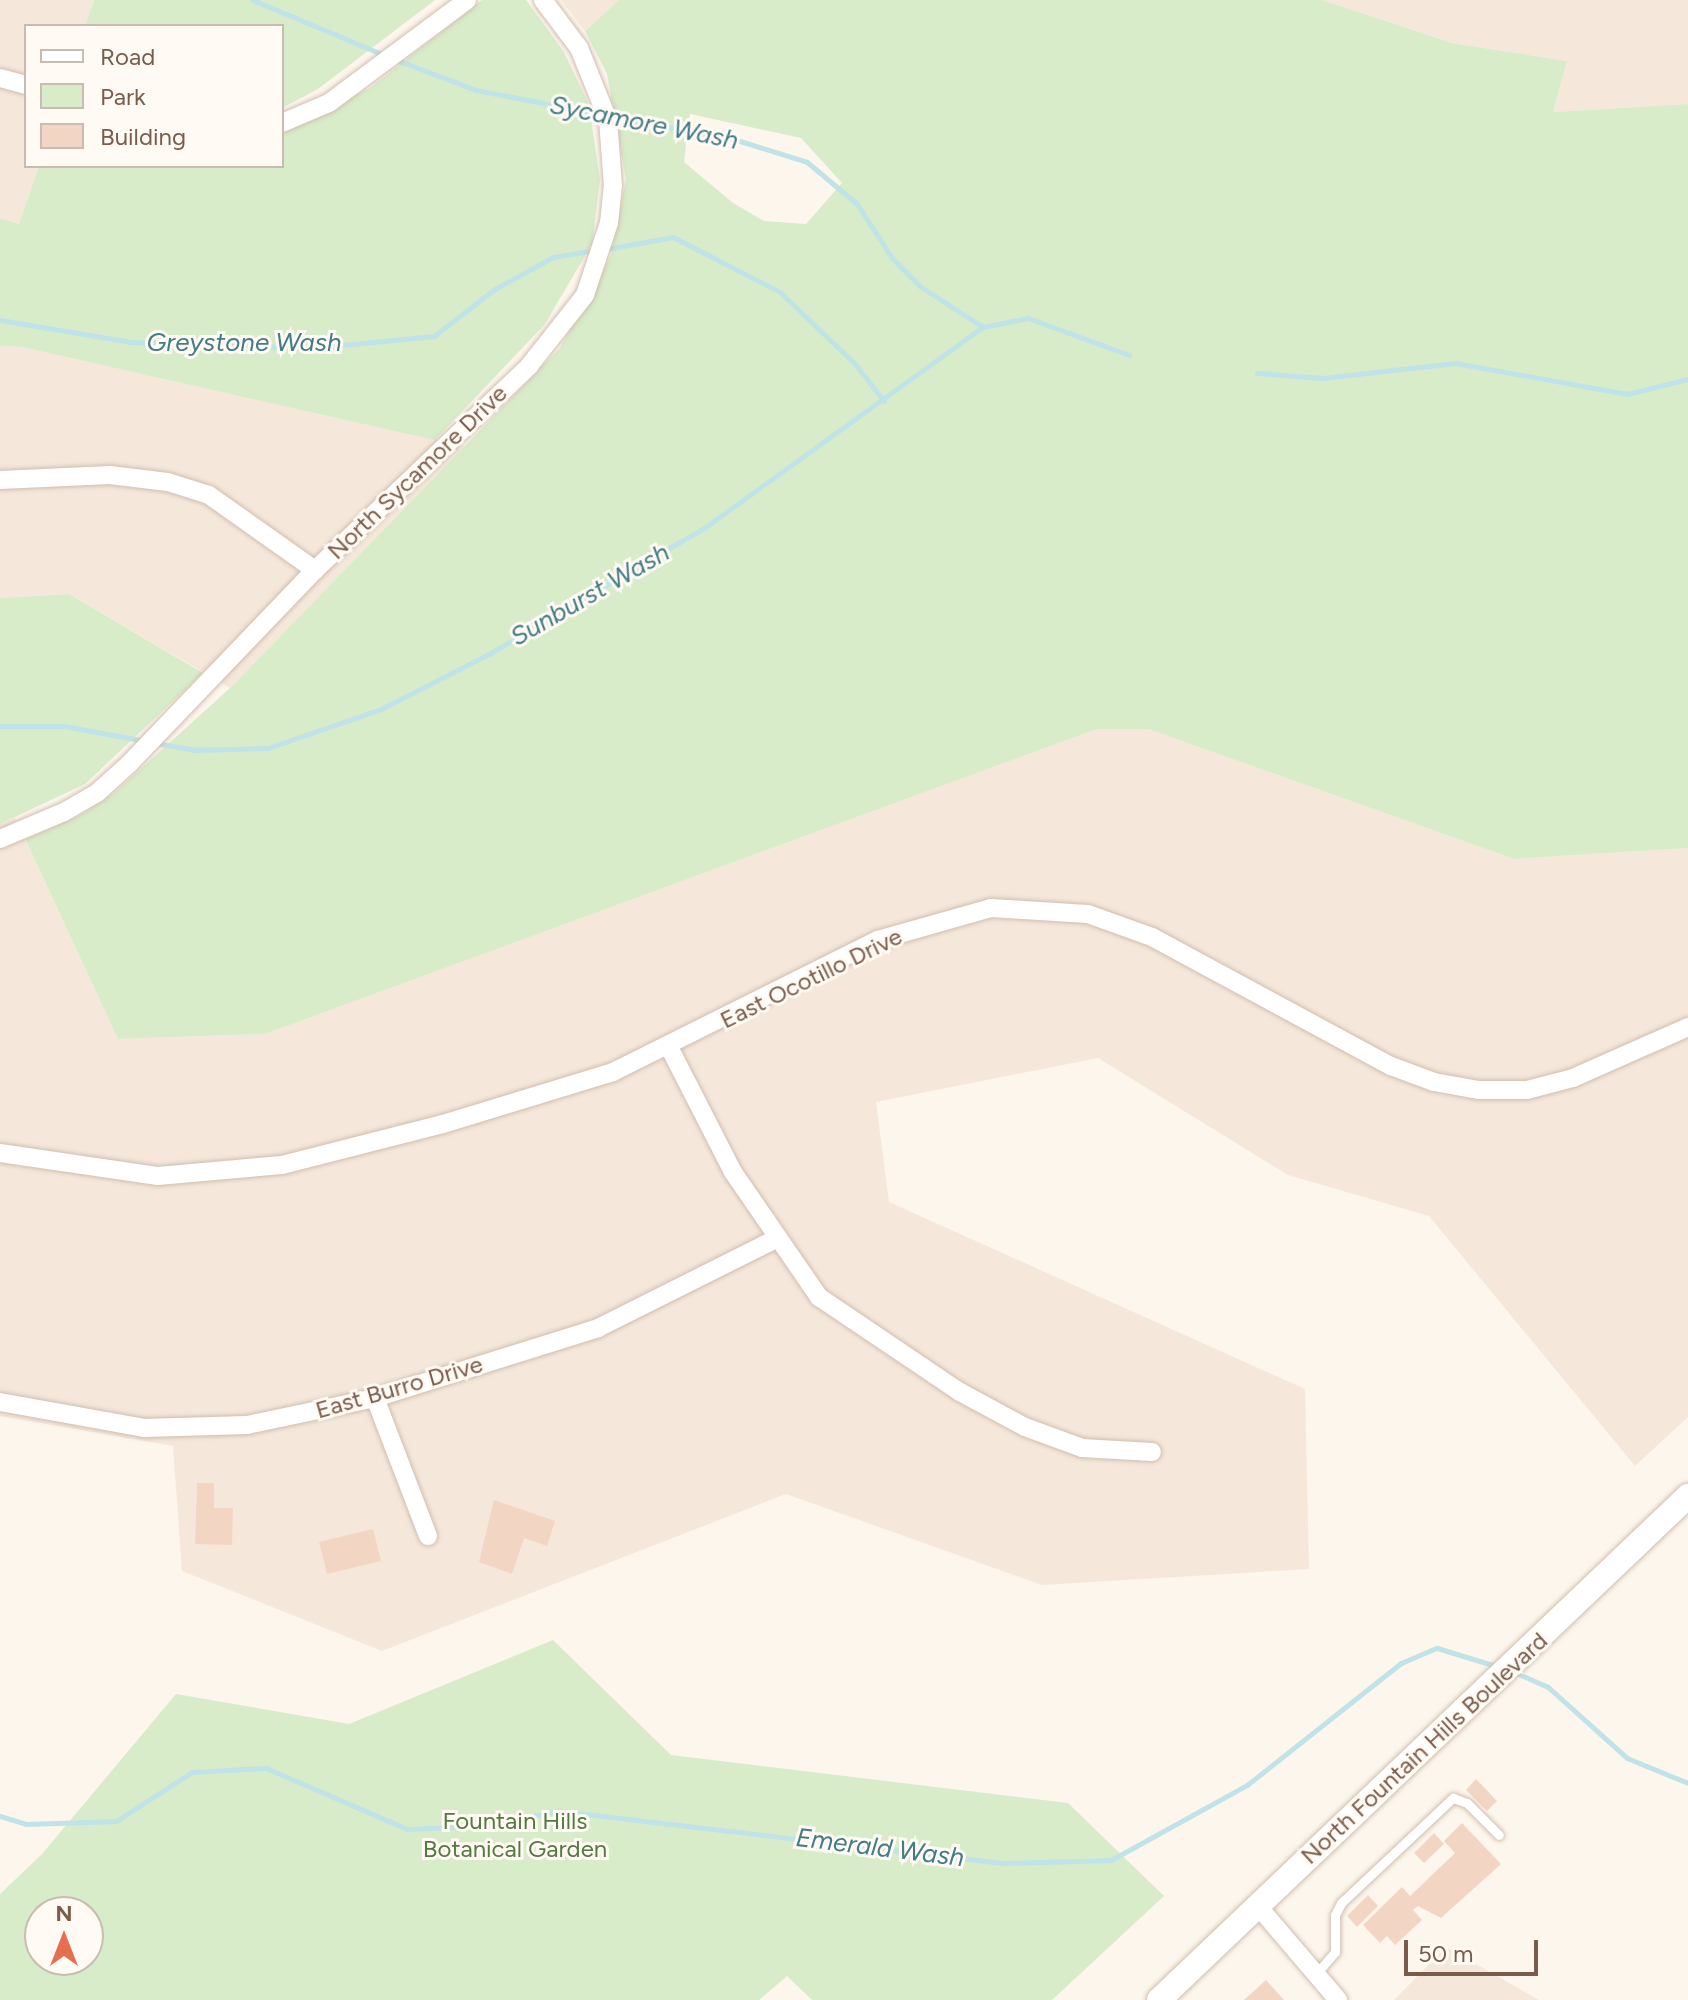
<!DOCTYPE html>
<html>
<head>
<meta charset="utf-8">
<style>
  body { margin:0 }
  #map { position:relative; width:1688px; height:2000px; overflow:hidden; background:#fdf6ec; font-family:Figtree,sans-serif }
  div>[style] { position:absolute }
  .residential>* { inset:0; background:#f5e8da }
  .green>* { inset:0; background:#d8ecc9 }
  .stream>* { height:5px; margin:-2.5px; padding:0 2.5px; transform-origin:2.5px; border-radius:2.5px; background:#bfe3e8 }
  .building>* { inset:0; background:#f3d5c3 }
  .roads { filter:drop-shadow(0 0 2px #d1beb0) drop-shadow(0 0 2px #d1beb0) }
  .lane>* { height:9px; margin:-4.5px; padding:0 4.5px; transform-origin:4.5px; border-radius:4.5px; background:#fff }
  .street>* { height:18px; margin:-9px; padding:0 9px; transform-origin:9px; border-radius:9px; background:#fff }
  .secondary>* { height:24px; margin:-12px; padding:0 12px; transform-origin:12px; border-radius:12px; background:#fff }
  span { translate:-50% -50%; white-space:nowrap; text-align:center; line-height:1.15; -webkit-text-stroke:6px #fffaf3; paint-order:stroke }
  .street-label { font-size:24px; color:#7a5c4d }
  .park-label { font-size:24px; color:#537a41 }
  .water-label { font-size:26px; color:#437c86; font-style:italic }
  .legend { position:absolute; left:24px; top:24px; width:260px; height:144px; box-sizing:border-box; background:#fffaf3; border:2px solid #cabbb1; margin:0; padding:10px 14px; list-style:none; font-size:24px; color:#7a5c4d }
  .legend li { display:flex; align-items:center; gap:16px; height:40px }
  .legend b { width:40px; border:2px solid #cabbb1 }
  .north { position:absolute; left:24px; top:1896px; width:80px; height:80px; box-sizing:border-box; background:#fffaf3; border:2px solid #cabbb1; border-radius:50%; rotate:0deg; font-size:22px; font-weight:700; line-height:32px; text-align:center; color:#7a5c4d }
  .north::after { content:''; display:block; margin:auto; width:28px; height:36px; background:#e76f51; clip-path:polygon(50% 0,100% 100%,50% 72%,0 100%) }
  .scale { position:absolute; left:1404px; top:1940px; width:134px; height:36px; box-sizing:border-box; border:4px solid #7a5c4d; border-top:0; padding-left:10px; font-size:24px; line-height:28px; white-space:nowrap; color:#7a5c4d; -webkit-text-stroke:6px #fffaf3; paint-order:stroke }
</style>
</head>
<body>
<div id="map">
  <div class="residential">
    <i style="clip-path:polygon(0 0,94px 0,85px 26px,26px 26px,26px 166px,39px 166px,19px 224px,0 218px)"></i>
    <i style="clip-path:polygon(561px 0,619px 0,585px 31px)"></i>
    <i style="clip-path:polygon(1322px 0,1688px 0,1688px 104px,1553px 112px,1567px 61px,1452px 43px)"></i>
    <i style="clip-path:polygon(0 346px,22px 347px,465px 446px,230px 688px,69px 594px,0 598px)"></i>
    <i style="clip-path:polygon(1097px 729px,1148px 729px,1514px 859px,1688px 848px,1688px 1417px,1635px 1466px,1429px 1216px,1288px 1175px,1098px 1058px,876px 1102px,889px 1202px,1305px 1389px,1309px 1569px,1042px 1585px,786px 1494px,382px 1651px,182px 1571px,173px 1446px,0 1416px,0 824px,15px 818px,118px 1039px,265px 1034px)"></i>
    <i style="clip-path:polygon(1446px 1947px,1539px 2000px,1394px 2000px)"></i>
  </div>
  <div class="green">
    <i style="clip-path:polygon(94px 0,435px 0,318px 89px,282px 108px,282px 26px,85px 26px)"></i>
    <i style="clip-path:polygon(482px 0,526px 0,564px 52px,589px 105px,600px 180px,592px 244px,545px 324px,435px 440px,22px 347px,0 346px,0 218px,19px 224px,39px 166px,282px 166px,282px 132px,370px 88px)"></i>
    <i style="clip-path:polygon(evenodd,619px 0,1322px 0,1452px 43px,1567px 61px,1553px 112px,1688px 104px,1688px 848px,1514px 859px,1148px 729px,1097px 729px,265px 1034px,118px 1039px,25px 839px,79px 816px,113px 794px,230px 688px,560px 348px,611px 256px,626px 179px,607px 74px,585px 31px,619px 0,690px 114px,801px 138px,842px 183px,806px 224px,764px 221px,733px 203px,684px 162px,690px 114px)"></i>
    <i style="clip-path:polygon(69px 594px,203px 673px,85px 784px,0 824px,0 598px)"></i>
    <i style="clip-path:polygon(evenodd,553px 1640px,671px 1755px,1068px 1803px,1164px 1896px,1052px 2000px,812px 2000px,787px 1976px,759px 2000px,0 2000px,0 1894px,42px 1854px,176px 1694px,349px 1724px,553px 1640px,40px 1912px,88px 1912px,88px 1960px,40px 1960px,40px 1912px)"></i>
  </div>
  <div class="stream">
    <i style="left:253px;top:0;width:142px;rotate:22.8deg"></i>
    <i style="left:394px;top:59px;width:88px;rotate:20.7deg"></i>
    <i style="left:476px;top:90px;width:126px;rotate:11deg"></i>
    <i style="left:610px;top:116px;width:132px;rotate:10.9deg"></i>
    <i style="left:740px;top:141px;width:70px;rotate:17.4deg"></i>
    <i style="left:807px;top:162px;width:65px;rotate:40deg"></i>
    <i style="left:857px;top:204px;width:64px;rotate:57.1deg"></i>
    <i style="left:892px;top:258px;width:41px;rotate:45deg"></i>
    <i style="left:921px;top:287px;width:74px;rotate:32.8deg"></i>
    <i style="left:606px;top:249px;width:68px;rotate:-10.2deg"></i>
    <i style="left:673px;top:237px;width:120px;rotate:27.2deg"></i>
    <i style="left:780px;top:292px;width:104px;rotate:43.8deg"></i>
    <i style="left:855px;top:364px;width:47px;rotate:51.9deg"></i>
    <i style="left:0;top:320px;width:133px;rotate:9.5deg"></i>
    <i style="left:131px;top:342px;width:180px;rotate:1.9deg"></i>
    <i style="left:311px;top:348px;width:124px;rotate:-5.6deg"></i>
    <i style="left:434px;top:336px;width:75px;rotate:-37.9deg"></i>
    <i style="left:493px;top:290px;width:68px;rotate:-28.8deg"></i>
    <i style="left:553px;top:257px;width:44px;rotate:-9.2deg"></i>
    <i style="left:1257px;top:373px;width:66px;rotate:4.3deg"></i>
    <i style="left:1323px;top:378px;width:133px;rotate:-6.5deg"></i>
    <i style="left:1455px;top:363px;width:175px;rotate:10.2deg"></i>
    <i style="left:1627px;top:394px;width:63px;rotate:-13.8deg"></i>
    <i style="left:0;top:726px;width:64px"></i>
    <i style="left:64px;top:726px;width:83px;rotate:10.4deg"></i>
    <i style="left:155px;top:743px;width:41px;rotate:9.9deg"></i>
    <i style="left:195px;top:750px;width:73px;rotate:-1.6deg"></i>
    <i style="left:268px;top:748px;width:120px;rotate:-19deg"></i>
    <i style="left:381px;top:709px;width:121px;rotate:-27deg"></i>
    <i style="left:489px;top:654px;width:249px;rotate:-30.4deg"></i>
    <i style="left:704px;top:528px;width:344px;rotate:-35.8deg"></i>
    <i style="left:983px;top:327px;width:46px;rotate:-11.3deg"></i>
    <i style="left:1028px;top:318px;width:108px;rotate:20.1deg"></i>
    <i style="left:1512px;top:1671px;width:39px;rotate:24deg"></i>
    <i style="left:1548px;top:1687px;width:106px;rotate:41.9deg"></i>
    <i style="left:1627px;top:1758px;width:66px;rotate:22.3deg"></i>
    <i style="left:0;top:1816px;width:27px;rotate:17deg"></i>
    <i style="left:26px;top:1824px;width:90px;rotate:-1.9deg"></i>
    <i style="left:116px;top:1821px;width:90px;rotate:-32.8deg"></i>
    <i style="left:192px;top:1772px;width:74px;rotate:-3.1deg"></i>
    <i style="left:266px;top:1768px;width:154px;rotate:23.4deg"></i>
    <i style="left:407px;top:1829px;width:71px;rotate:-2.4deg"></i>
    <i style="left:478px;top:1826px;width:83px;rotate:-10.4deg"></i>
    <i style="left:560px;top:1811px;width:446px;rotate:6.7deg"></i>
    <i style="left:1003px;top:1863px;width:108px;rotate:-1.6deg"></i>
    <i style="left:1111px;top:1860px;width:155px;rotate:-28.9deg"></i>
    <i style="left:1247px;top:1785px;width:196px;rotate:-38.4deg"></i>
    <i style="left:1401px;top:1663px;width:39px;rotate:-23deg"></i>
    <i style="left:1437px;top:1648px;width:65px;rotate:17deg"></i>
  </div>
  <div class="building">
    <i style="clip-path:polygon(197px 1483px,214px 1483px,214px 1508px,233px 1508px,232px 1545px,195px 1544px)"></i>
    <i style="clip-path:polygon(494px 1500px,555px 1521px,547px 1546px,524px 1538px,512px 1574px,479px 1562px)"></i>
    <i style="clip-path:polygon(373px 1529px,381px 1561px,327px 1574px,319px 1542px)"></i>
    <i style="clip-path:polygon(1476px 1779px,1497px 1801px,1487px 1811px,1466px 1790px)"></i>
    <i style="clip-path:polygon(1462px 1823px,1501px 1864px,1441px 1918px,1418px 1906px,1413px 1910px,1422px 1920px,1395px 1945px,1387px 1936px,1380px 1943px,1363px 1925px,1402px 1887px,1410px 1896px,1455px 1853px,1444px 1841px)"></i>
    <i style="clip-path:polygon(1434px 1833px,1444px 1844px,1424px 1863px,1414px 1853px)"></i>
    <i style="clip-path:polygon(1368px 1895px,1378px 1906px,1357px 1927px,1347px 1916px)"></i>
    <i style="clip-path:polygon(1266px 1980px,1284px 2000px,1244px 2000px)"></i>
  </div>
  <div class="roads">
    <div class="lane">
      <i style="left:1315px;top:1975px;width:30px;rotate:-49deg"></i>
      <i style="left:1335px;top:1952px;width:37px;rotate:-90deg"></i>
      <i style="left:1335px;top:1915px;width:13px;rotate:-63deg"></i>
      <i style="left:1341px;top:1903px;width:154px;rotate:-43.2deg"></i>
      <i style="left:1453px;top:1798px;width:15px;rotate:20deg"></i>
      <i style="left:1467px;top:1803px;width:45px;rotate:45deg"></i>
    </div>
    <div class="street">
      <i style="left:0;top:78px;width:27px;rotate:15deg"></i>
      <i style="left:282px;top:123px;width:51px;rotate:-23.1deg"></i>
      <i style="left:329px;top:103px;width:172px;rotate:-36.7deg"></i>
      <i style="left:0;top:480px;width:110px;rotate:-2.6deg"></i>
      <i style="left:110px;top:475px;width:58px;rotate:6.9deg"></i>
      <i style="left:168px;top:482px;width:43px;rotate:17.6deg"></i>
      <i style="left:209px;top:495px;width:130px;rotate:35.3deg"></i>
      <i style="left:0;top:839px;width:69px;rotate:-22.9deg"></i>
      <i style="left:64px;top:812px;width:39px;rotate:-30deg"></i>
      <i style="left:98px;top:792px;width:42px;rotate:-42.1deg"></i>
      <i style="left:129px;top:764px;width:269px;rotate:-46.2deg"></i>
      <i style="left:315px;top:570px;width:296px;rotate:-43.6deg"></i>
      <i style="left:529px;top:366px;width:90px;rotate:-51.7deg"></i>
      <i style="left:585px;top:295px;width:76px;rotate:-71.6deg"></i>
      <i style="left:609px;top:223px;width:37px;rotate:-84deg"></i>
      <i style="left:613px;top:186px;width:66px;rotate:-94.3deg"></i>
      <i style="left:608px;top:120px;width:78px;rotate:-111.9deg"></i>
      <i style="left:579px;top:48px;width:60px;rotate:-126.9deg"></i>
      <i style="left:669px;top:1047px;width:140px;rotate:62.9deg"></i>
      <i style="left:733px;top:1172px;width:152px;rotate:55.5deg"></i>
      <i style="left:819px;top:1297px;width:170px;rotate:34deg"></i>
      <i style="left:960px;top:1392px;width:74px;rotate:28.3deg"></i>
      <i style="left:1025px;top:1427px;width:61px;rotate:20.2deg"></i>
      <i style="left:1082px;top:1448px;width:70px;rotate:3.3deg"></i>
      <i style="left:0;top:1153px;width:160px;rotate:8.3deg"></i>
      <i style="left:158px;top:1176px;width:124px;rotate:-5.1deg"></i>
      <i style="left:282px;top:1165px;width:166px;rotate:-14.3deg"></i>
      <i style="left:443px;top:1124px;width:178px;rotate:-17deg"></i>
      <i style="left:613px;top:1072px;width:296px;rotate:-26.5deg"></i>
      <i style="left:878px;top:940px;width:117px;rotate:-15.8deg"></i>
      <i style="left:991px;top:908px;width:97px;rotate:3.5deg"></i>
      <i style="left:1088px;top:914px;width:68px;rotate:19.8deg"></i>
      <i style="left:1152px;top:937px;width:272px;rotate:28.4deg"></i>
      <i style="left:1391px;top:1066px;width:46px;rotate:20.4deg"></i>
      <i style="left:1434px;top:1082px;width:46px;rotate:10.1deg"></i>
      <i style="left:1479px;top:1090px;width:48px"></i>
      <i style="left:1527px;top:1090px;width:48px;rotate:-14.6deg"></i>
      <i style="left:1573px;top:1078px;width:126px;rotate:-23.9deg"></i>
      <i style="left:375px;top:1398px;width:148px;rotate:69deg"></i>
      <i style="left:0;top:1402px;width:146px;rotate:10.2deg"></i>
      <i style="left:144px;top:1428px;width:103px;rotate:-1.7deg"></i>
      <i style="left:247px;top:1425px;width:131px;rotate:-11.9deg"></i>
      <i style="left:375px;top:1398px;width:234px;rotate:-17.4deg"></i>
      <i style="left:598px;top:1328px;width:199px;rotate:-26.6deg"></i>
      <i style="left:1257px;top:1905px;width:125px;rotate:49.5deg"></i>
    </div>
    <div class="secondary">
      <i style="left:1159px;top:2000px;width:731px;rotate:-43.61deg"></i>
    </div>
  </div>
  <div class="street-label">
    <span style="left:417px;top:472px;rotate:-44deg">North Sycamore Drive</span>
    <span style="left:811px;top:978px;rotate:-26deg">East Ocotillo Drive</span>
    <span style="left:399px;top:1387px;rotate:-16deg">East Burro Drive</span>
    <span style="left:1424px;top:1748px;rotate:-43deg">North Fountain Hills Boulevard</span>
  </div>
  <div class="park-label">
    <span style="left:515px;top:1835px">Fountain Hills<br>Botanical Garden</span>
  </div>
  <div class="water-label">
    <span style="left:644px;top:123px;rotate:11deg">Sycamore Wash</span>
    <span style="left:244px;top:343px">Greystone Wash</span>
    <span style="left:590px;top:595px;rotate:-30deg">Sunburst Wash</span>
    <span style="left:880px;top:1848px;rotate:7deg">Emerald Wash</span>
  </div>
  <ul class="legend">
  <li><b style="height:10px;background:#fff"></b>Road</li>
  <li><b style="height:22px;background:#d8ecc9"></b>Park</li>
  <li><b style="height:22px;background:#f3d5c3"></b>Building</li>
  </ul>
  <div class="north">N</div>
  <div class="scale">50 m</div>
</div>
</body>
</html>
